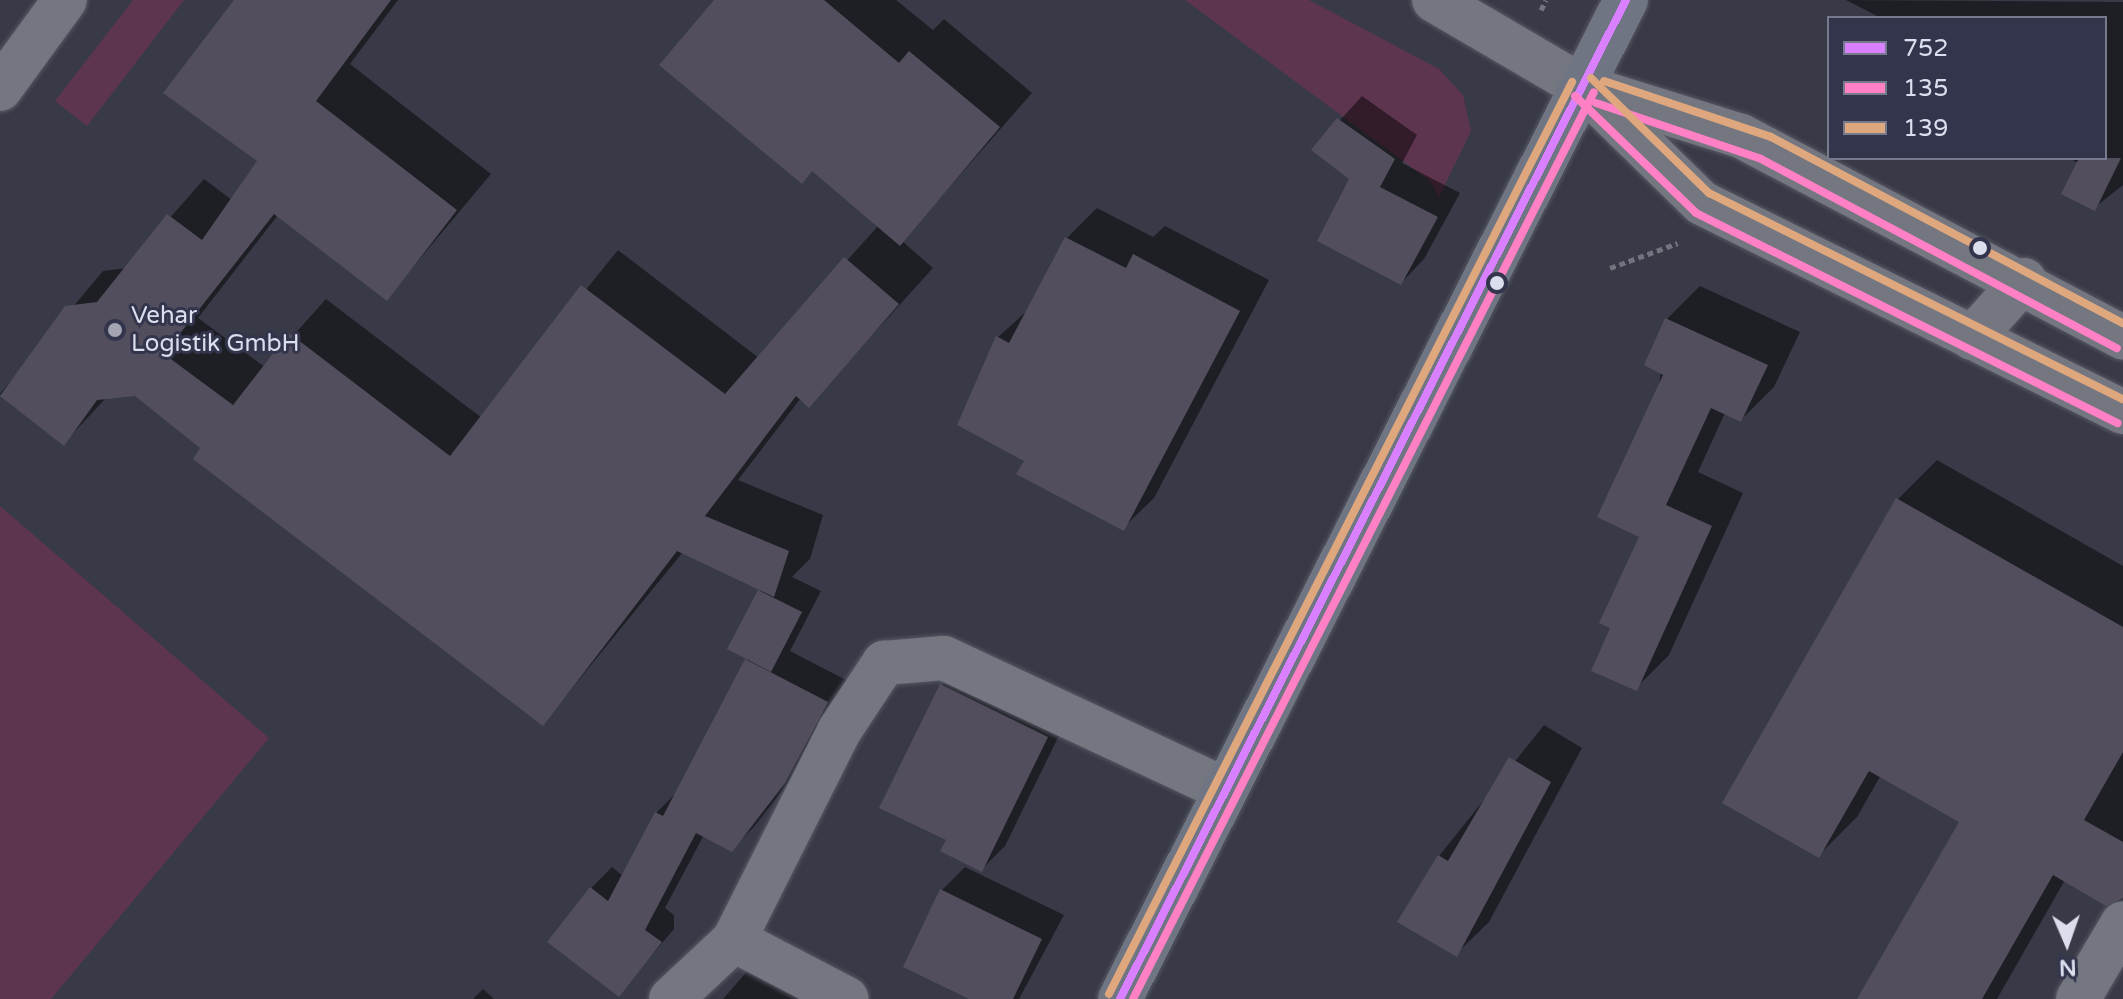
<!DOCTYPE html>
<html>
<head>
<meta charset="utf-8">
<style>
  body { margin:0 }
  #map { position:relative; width:2123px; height:999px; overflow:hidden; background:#393a47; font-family:"Varela Round",sans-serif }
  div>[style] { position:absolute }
  .green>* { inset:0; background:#5e354e }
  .shadow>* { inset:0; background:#0007 }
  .building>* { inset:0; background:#534e5d }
  .path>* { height:5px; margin-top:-2.5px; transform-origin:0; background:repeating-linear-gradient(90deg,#73737d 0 6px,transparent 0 10px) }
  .roads { filter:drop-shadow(0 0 2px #565763) drop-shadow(0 0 2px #565763) }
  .minor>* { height:44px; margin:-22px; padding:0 22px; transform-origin:22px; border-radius:22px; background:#747680 }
  .major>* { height:44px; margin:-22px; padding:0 22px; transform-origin:22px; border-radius:22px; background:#6f7582 }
  .bus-1>* { height:8px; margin:-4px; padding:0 4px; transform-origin:4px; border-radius:4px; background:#d880ff }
  .bus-2>* { height:8px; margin:-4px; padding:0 4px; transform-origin:4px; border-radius:4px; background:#ff80c5 }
  .bus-3>* { height:8px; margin:-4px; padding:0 4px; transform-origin:4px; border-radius:4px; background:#dfa77e }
  .dots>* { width:22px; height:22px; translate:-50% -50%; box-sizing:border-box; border:4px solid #33354d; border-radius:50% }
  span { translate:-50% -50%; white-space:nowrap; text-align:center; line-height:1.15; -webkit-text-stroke:6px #33354d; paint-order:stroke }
  .poi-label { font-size:24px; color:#dcdeed }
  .left { translate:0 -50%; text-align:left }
  .legend { position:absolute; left:1827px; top:16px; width:280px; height:144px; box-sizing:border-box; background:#33354d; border:2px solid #77798d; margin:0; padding:10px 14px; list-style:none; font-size:24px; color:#dcdeed }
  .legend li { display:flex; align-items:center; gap:16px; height:40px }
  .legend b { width:40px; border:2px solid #77798d }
  .north { position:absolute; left:2027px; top:903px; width:80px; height:80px; -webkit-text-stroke:6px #33354d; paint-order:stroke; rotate:178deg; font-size:22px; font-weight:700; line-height:32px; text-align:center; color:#dcdeed }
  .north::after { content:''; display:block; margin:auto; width:28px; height:36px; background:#dcdeed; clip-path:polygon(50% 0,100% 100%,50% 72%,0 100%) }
</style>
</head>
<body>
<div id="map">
  <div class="green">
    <i style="clip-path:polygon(133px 0,184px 0,87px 126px,55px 101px)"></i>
    <i style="clip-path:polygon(1185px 0,1309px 0,1439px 69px,1463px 95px,1471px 131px,1439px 197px,1430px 181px)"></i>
    <i style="clip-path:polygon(0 506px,269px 738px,51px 999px,0 999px)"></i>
  </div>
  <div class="shadow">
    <i style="clip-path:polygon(236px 0,398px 0,350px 64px,491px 174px,387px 298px,278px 215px,198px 318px,265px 367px,326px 299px,482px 418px,618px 250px,759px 358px,879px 225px,717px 0,896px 0,933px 30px,944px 19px,1032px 93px,902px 241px,933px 268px,809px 405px,801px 398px,738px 480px,823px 515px,810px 559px,792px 577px,821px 591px,790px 651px,848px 681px,806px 760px,753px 828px,731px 849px,704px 835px,665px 908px,674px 915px,674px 929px,627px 984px,591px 888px,612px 867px,623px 876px,656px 813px,678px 791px,748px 658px,761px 589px,683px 552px,543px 724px,136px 394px,107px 397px,64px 443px,0 394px,103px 271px,126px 268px,204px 179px,232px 200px,260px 160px)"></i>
    <i style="clip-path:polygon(1846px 0,2123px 2px,2123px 185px,2094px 208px,2078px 163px,2069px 158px,2105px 158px,2105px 18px,1881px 18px)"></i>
    <i style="clip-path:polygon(1362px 96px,1417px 135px,1402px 163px,1460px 193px,1424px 259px,1401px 283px,1352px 178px,1314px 149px)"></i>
    <i style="clip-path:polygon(1097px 208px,1153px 237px,1165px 226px,1269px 280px,1154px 498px,1123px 528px,1026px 460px,998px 337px,1030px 308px,1067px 238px)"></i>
    <i style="clip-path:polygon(1700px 286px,1800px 332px,1774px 387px,1741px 420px,1725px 413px,1698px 472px,1743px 493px,1669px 655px,1636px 688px,1613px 627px,1641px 536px,1667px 319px)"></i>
    <i style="clip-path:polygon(1937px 460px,2123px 566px,2123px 901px,2106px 904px,2065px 880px,1997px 999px,1860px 999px,1961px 822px,1881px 775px,1857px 817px,1818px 856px,1898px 499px)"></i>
    <i style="clip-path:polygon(966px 662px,1070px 713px,1005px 846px,982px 869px,948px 839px,942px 685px)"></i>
    <i style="clip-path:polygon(1544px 725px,1582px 748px,1489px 922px,1456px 954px,1439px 856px)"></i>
    <i style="clip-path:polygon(965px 867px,1064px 915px,1019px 999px,974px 999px,942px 890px)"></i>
    <i style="clip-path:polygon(750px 968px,817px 999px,723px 999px)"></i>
    <i style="clip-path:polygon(483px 989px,494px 999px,473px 999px)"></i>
  </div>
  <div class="building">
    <i style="clip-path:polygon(234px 0,391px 0,316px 101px,457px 210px,387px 301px,274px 214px,164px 354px,233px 405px,289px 333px,450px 456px,581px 285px,725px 394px,844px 257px,899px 304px,809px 408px,796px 396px,705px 516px,789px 551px,774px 597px,677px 551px,543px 726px,193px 459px,200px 448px,135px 396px,97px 400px,64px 446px,0 396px,65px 306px,97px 302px,167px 214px,202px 240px,257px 161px,163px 93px)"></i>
    <i style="clip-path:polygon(714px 0,824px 0,899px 63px,909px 51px,1000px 127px,900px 246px,812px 171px,802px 184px,659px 65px)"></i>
    <i style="clip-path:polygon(1337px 118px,1395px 159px,1380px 187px,1438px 217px,1401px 285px,1317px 241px,1349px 179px,1311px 150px)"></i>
    <i style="clip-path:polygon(2079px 158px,2121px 158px,2095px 211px,2061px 194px)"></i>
    <i style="clip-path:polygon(1065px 237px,1126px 268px,1133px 254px,1240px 311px,1124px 531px,1016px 474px,1024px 461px,957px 425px,996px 336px,1009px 343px)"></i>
    <i style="clip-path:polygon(1665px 318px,1768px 365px,1741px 422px,1711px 408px,1666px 505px,1712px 526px,1637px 691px,1591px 671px,1610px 628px,1599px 623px,1639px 537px,1597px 517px,1663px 375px,1644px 365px)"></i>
    <i style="clip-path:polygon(1896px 498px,2123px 627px,2123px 752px,2084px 820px,2123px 842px,2123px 898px,2106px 906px,2053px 875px,1982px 999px,1857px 999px,1959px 822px,1869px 771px,1819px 858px,1722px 803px)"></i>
    <i style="clip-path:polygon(758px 590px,802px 612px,771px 672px,727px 649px)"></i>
    <i style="clip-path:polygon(745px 659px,828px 702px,785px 783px,732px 852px,696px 833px,645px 930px,662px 942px,619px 997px,547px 942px,590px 887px,608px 901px,655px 812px,663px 816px)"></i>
    <i style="clip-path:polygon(940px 684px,1048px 737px,982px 872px,940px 851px,946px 840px,879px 808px)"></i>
    <i style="clip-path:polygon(1509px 757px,1551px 782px,1457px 957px,1397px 922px,1438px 855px,1448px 861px)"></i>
    <i style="clip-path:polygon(940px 889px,1042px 939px,1013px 999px,969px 999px,903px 967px)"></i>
  </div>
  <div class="path">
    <i style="left:1541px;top:10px;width:11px;rotate:-63deg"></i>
    <i style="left:1610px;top:268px;width:72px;rotate:-20.2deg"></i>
  </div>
  <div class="roads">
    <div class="minor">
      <i style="left:1434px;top:0;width:173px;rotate:30.3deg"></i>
      <i style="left:1583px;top:87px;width:166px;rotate:44.3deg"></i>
      <i style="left:1702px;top:203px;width:470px;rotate:26.4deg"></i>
      <i style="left:0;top:89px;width:110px;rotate:-53.9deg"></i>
      <i style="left:1590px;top:89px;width:158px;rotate:17.3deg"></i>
      <i style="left:1741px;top:136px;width:432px;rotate:27.8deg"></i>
      <i style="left:1972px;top:338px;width:78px;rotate:-48.1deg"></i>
      <i style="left:734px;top:940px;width:234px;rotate:-63.3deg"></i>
      <i style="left:839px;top:731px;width:82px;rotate:-56.5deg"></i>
      <i style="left:884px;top:663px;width:60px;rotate:-4.8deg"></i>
      <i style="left:944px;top:658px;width:311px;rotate:25.1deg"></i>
      <i style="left:671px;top:999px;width:86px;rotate:-43.1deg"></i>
      <i style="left:734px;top:940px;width:127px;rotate:27.6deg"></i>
      <i style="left:2078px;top:999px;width:88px;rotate:-59.4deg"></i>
    </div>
    <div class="major">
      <i style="left:1120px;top:999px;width:1120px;rotate:-63.14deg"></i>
    </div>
  </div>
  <div class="bus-1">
    <i style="left:1120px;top:999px;width:1120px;rotate:-63.14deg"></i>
  </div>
  <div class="bus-2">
    <i style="left:1575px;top:96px;width:168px;rotate:44deg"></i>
    <i style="left:1696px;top:213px;width:471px;rotate:26.5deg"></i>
    <i style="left:1596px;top:103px;width:174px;rotate:18.7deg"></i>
    <i style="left:1761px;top:159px;width:403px;rotate:28deg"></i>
    <i style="left:1133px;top:999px;width:1017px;rotate:-63.06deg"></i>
  </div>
  <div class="bus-3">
    <i style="left:1591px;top:78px;width:165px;rotate:44.3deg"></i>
    <i style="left:1709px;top:193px;width:462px;rotate:26.5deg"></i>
    <i style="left:1604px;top:81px;width:176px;rotate:18.5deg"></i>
    <i style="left:1771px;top:137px;width:398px;rotate:27.9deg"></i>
    <i style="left:1109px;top:994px;width:1023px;rotate:-63.08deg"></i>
  </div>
  <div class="dots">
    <i style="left:1980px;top:248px;background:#dcdeed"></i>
    <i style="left:1497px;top:283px;background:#dcdeed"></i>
    <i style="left:115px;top:330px;background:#a3a5b3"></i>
  </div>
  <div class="poi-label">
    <span class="left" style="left:131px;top:330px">Vehar<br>Logistik GmbH</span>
  </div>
  <ul class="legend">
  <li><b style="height:10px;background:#d880ff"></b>752</li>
  <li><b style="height:10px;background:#ff80c5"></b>135</li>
  <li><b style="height:10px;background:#dfa77e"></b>139</li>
  </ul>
  <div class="north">N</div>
</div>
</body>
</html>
